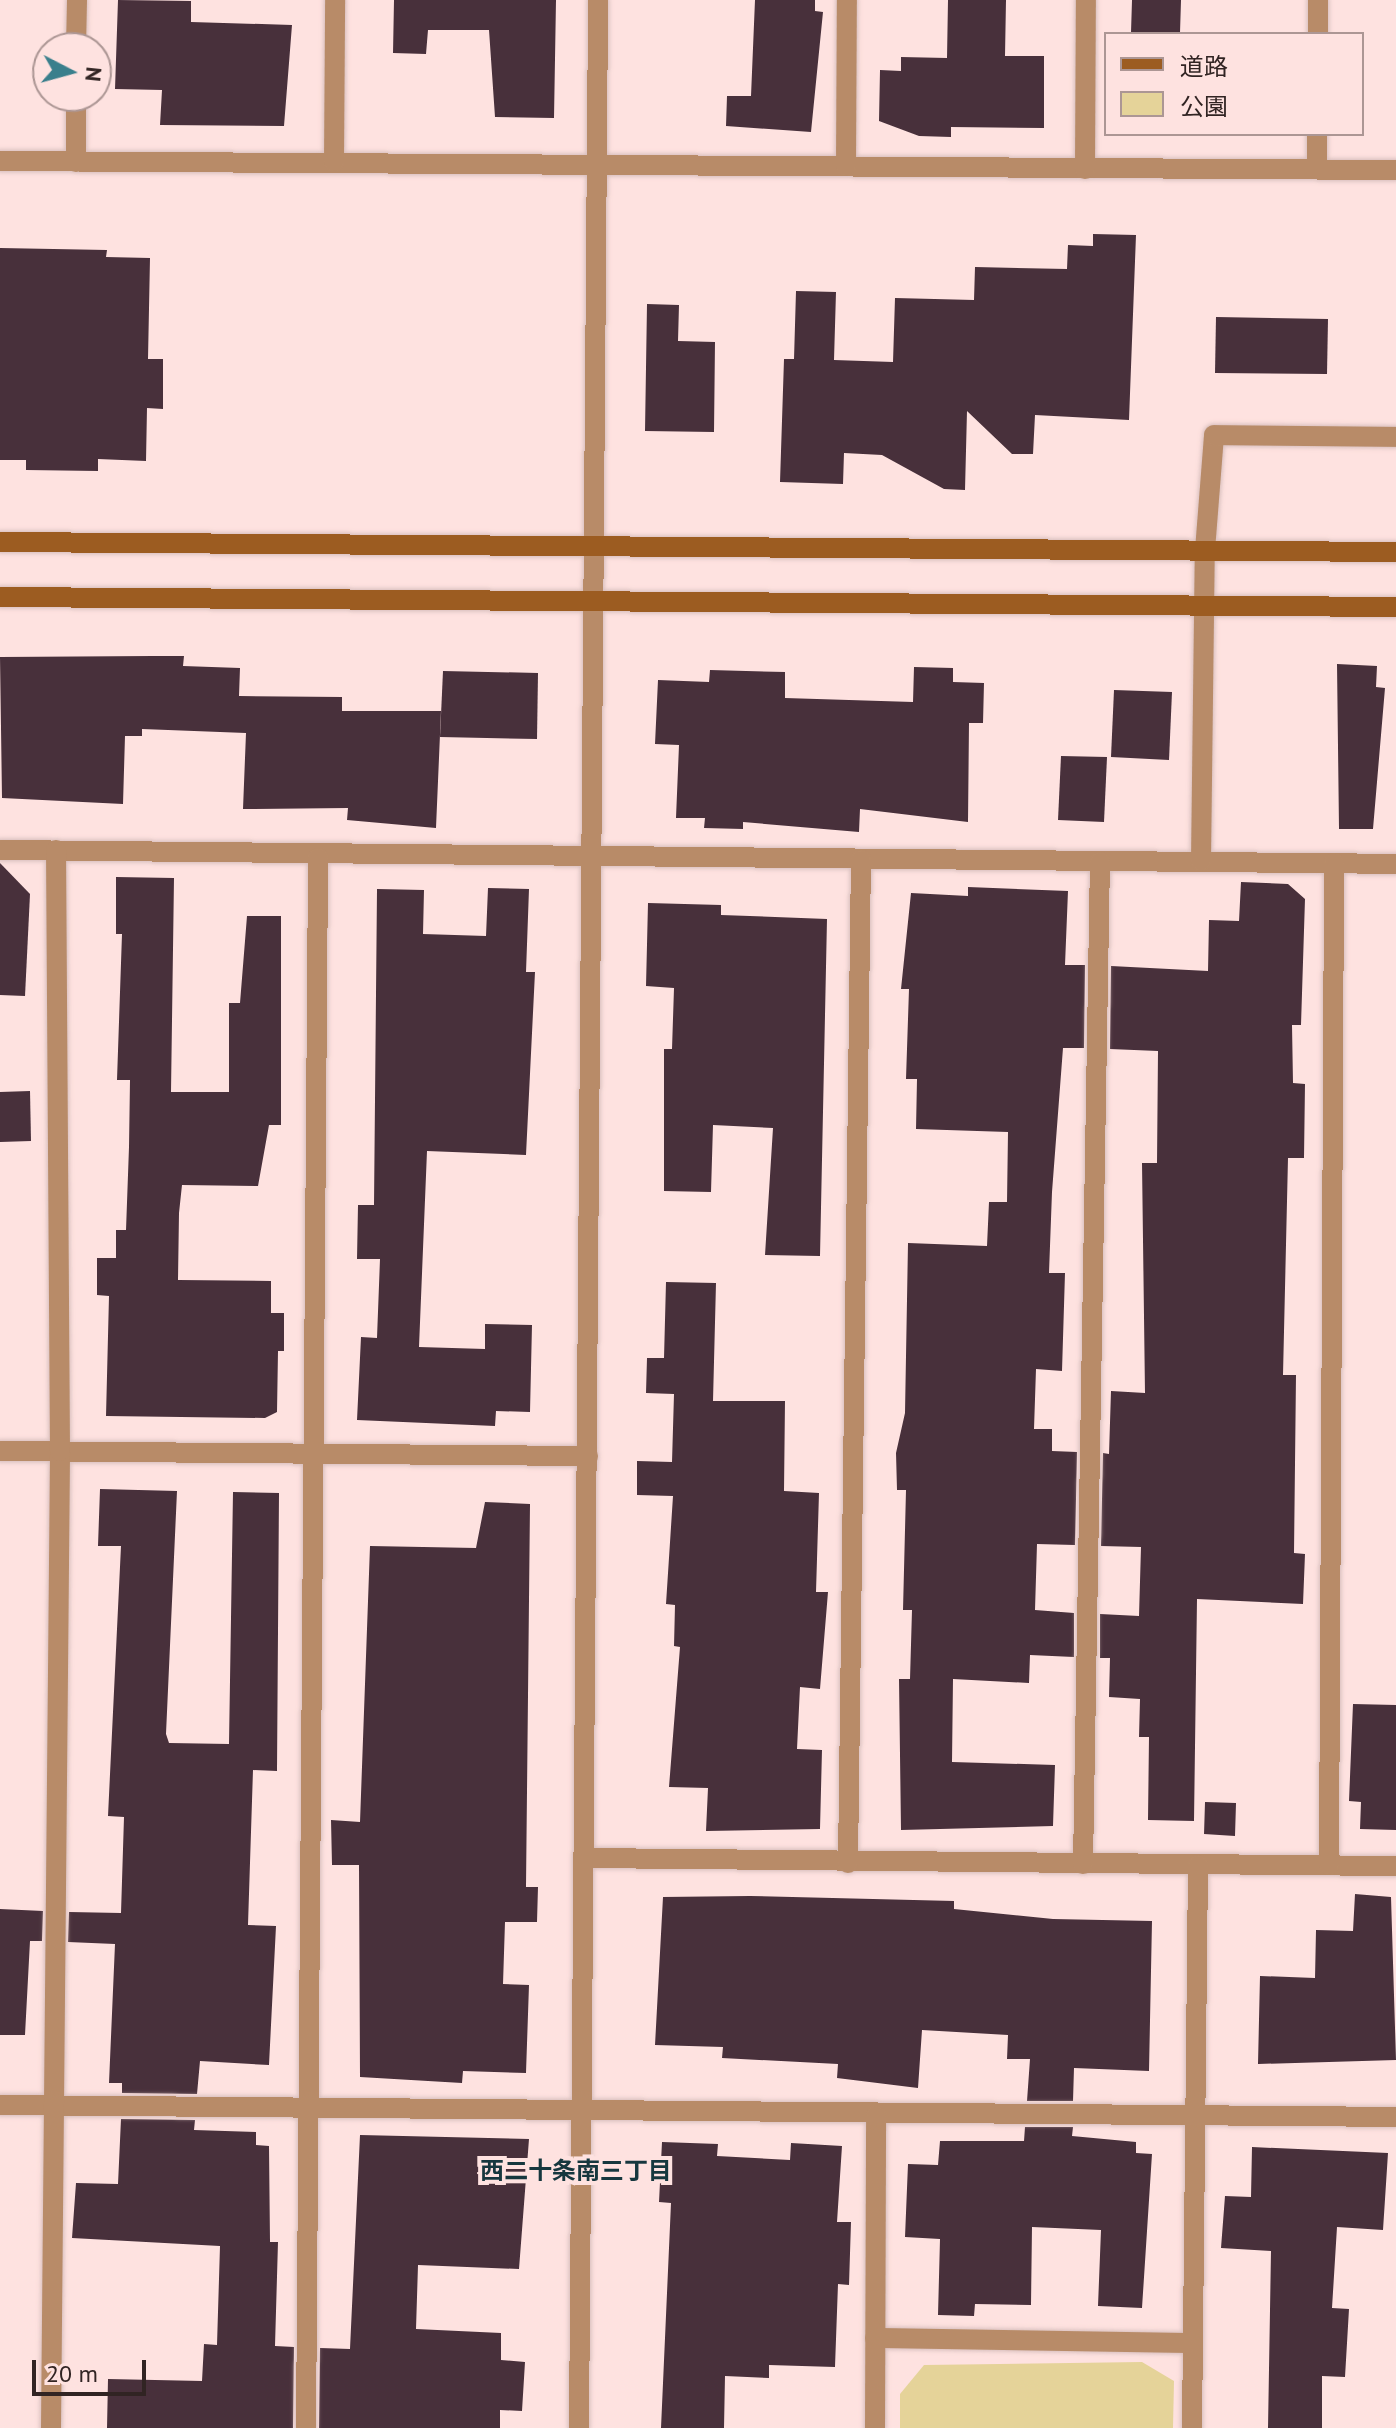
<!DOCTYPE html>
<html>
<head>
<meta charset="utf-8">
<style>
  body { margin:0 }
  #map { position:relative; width:1396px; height:2428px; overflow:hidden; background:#fee2e0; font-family:"PT Sans","Noto Sans JP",sans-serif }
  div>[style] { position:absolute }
  .green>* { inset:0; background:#e5d399 }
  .building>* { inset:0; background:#48303b }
  .roads { filter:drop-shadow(0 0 2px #d9c0be) drop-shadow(0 0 2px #d9c0be) }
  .lane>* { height:20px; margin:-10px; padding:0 10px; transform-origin:10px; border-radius:10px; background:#b88b68 }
  .street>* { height:20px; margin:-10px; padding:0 10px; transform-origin:10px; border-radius:10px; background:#b88b68 }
  .secondary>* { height:20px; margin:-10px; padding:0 10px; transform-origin:10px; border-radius:10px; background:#9c5c21 }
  span { translate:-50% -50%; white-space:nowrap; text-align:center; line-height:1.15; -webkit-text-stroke:8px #fee2e0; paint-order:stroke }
  .neighbourhood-label { font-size:24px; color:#16373e; font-weight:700 }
  .legend { position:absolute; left:1104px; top:32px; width:260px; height:104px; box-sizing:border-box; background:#fee2e0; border:2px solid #ac9694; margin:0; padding:10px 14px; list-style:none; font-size:24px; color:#312423 }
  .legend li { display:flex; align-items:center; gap:16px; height:40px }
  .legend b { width:40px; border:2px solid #ac9694 }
  .north { position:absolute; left:32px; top:32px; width:80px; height:80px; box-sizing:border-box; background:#fee2e0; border:2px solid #ac9694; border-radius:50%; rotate:96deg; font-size:22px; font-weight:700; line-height:32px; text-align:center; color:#312423 }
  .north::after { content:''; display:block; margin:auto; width:28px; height:36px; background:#3a7f8c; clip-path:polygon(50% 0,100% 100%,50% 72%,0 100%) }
  .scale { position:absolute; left:32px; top:2360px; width:114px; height:36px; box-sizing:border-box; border:4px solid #312423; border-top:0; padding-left:10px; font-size:24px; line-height:28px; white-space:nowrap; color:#312423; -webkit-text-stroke:6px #fee2e0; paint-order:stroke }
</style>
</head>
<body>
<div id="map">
  <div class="green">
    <i style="clip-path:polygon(1142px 2362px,1174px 2381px,1173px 2428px,900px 2428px,900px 2394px,924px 2365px)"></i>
  </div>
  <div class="building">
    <i style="clip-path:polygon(118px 0,191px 1px,191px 22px,292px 25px,284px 126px,160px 125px,162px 90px,115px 89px)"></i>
    <i style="clip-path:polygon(394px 0,556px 0,554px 118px,495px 117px,489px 30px,428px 30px,426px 54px,393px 53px)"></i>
    <i style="clip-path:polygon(755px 0,815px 0,815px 11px,823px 12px,811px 132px,726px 126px,727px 96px,751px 96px)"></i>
    <i style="clip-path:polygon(948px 0,1006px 0,1005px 56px,1044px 56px,1044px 128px,951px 127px,951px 137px,919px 136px,879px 121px,880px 70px,901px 71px,901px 57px,947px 58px)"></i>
    <i style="clip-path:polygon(1132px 0,1181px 0,1180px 33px,1131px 32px)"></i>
    <i style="clip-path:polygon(1093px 234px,1136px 235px,1129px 420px,1035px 415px,1033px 454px,1012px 454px,967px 411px,965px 490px,944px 489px,882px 455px,844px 453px,843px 484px,780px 482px,784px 359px,794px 359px,796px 291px,836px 292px,834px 360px,893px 362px,895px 298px,974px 300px,975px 267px,1067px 269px,1068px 245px,1093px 246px)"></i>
    <i style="clip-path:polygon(0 248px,107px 250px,106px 257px,150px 258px,148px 359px,163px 359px,163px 409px,147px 408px,146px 461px,98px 459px,98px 471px,26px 470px,26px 460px,0 460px)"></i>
    <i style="clip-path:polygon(647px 304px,679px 305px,678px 341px,715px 342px,714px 432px,645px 431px)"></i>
    <i style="clip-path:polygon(1216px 317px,1328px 319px,1327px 374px,1215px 373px)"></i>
    <i style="clip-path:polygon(153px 656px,184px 656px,183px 666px,240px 668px,239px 696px,342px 697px,342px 711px,441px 711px,436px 828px,347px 820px,348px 808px,243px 809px,246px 733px,142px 729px,142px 736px,125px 736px,123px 804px,2px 798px,0 657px)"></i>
    <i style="clip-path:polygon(1337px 664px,1377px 666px,1376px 687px,1385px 688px,1373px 829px,1339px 829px)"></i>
    <i style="clip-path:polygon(914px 667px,953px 668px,953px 682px,984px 683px,983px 723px,969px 723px,968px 822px,860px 809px,859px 832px,743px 822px,743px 829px,704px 828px,705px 818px,676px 818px,679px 745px,655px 744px,658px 680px,709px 682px,710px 670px,785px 672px,785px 698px,913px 702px)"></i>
    <i style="clip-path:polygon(443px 671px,538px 673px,537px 739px,440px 737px)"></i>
    <i style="clip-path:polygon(1114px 690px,1172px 692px,1169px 760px,1111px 757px)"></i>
    <i style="clip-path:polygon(1061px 756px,1107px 757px,1104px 822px,1058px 820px)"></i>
    <i style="clip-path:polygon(0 863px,30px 894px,25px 996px,0 995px)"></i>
    <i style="clip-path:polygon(116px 877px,174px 878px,171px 1092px,229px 1092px,229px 1003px,240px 1003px,247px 916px,281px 916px,281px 1125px,269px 1125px,258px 1186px,182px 1185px,179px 1213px,178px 1280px,271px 1281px,271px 1313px,284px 1313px,284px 1351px,278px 1351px,277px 1412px,265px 1418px,106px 1416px,109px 1296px,97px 1295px,97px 1258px,116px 1258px,116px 1230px,126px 1230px,129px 1147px,130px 1080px,117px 1080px,122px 934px,116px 934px)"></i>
    <i style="clip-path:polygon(1241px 882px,1288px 884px,1305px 899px,1301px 1025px,1292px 1025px,1293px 1083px,1305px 1084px,1304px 1158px,1288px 1158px,1283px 1375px,1296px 1375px,1294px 1553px,1305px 1554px,1303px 1604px,1197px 1599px,1194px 1821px,1148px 1820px,1149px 1737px,1139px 1737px,1140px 1699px,1109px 1697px,1110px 1658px,1100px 1658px,1100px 1614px,1139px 1616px,1141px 1547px,1101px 1546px,1103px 1453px,1109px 1454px,1111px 1391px,1145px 1393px,1142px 1163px,1157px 1163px,1158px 1051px,1110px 1049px,1111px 966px,1208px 971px,1209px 920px,1239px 921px)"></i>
    <i style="clip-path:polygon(968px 887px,1068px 891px,1065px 965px,1085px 965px,1084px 1048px,1063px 1048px,1052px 1192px,1049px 1273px,1065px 1273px,1062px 1371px,1036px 1369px,1034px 1429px,1052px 1429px,1052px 1451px,1077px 1452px,1075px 1545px,1037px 1544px,1035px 1610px,1074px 1613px,1074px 1657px,1030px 1655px,1029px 1683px,953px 1679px,952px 1762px,1055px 1765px,1053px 1826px,901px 1830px,899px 1679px,910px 1679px,912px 1610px,903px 1610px,906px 1490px,897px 1490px,896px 1453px,905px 1413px,908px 1243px,987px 1246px,989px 1202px,1007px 1202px,1008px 1132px,916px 1129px,917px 1079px,906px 1079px,909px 989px,901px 989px,911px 893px,968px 896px)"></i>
    <i style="clip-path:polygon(488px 888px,529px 889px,526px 972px,535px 972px,526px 1155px,427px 1151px,419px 1347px,485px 1349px,485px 1324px,532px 1325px,530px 1412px,496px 1411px,495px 1426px,357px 1420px,361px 1337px,377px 1338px,380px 1259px,357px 1259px,358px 1205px,374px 1205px,377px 889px,424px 890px,423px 934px,486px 936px)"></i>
    <i style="clip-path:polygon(648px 903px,721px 905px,721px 915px,827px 919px,820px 1256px,765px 1255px,773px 1128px,713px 1125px,711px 1192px,664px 1191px,664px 1049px,672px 1049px,674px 988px,646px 986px)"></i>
    <i style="clip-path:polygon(30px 1091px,31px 1141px,0 1142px,0 1092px)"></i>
    <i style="clip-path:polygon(666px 1282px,716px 1283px,713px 1401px,785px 1401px,784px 1491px,819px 1493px,816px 1592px,828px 1592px,820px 1689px,800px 1687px,797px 1749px,822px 1750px,820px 1829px,706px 1831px,708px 1788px,669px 1787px,680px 1647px,674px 1646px,675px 1605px,666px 1604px,673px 1496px,637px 1495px,637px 1461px,672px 1462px,674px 1394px,646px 1393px,647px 1358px,664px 1358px)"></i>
    <i style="clip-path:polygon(100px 1489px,177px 1491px,166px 1734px,169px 1743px,229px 1744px,233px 1492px,279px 1493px,277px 1771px,253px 1770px,248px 1925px,276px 1926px,269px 2065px,200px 2061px,197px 2094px,122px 2093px,122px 2083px,109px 2083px,115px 1944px,68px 1942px,69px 1912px,121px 1913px,124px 1817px,108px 1816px,121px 1546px,98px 1546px)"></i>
    <i style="clip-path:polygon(485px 1502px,530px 1504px,526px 1887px,538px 1887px,537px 1922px,505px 1922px,503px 1984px,529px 1985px,526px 2073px,463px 2071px,462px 2083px,360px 2077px,359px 1865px,332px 1865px,331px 1820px,360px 1822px,370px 1546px,476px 1548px)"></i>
    <i style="clip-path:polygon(1353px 1704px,1396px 1705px,1396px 1830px,1360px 1829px,1361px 1802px,1349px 1801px)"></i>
    <i style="clip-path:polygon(1205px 1802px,1236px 1803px,1235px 1836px,1204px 1834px)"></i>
    <i style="clip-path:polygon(1355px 1894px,1391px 1897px,1396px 2060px,1258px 2064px,1260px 1976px,1315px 1978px,1316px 1930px,1353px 1931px)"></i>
    <i style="clip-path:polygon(750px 1896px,954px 1901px,954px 1909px,1053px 1919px,1152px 1921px,1149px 2071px,1074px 2068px,1073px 2101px,1027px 2101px,1030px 2059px,1007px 2059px,1008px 2035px,922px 2030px,918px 2088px,837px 2078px,838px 2064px,722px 2058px,723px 2047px,655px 2045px,663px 1897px)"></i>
    <i style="clip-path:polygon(0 1909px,43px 1911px,42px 1941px,30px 1941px,25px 2035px,0 2035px)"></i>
    <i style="clip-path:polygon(121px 2119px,195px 2120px,194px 2130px,256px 2132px,256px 2145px,269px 2146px,270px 2242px,278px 2242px,275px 2346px,294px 2347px,293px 2428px,107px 2428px,108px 2379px,202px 2381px,204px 2344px,217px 2345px,220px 2246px,72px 2238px,76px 2183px,118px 2184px)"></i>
    <i style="clip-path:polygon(1025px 2127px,1073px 2127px,1072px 2136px,1136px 2142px,1136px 2153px,1152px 2154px,1142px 2308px,1098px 2306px,1101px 2230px,1032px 2227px,1031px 2305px,975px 2304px,974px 2316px,938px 2315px,940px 2239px,905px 2237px,908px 2164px,938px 2165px,940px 2141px,1024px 2141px)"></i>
    <i style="clip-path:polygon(360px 2135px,529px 2139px,519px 2269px,418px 2265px,416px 2329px,501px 2333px,501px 2360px,525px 2362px,522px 2411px,500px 2410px,500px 2428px,319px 2428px,320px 2348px,350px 2349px)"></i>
    <i style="clip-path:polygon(662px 2142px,718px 2144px,717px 2156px,790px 2160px,791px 2143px,842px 2146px,837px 2222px,851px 2222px,849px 2285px,838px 2284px,835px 2367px,769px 2365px,769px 2378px,725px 2376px,724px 2428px,661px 2428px,671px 2203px,659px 2202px)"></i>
    <i style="clip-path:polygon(1252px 2147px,1388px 2153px,1383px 2230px,1337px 2227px,1332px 2308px,1349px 2309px,1345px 2377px,1322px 2376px,1322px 2428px,1268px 2428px,1271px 2251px,1221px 2248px,1225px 2196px,1251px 2197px)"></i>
  </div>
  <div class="roads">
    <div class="lane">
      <i style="left:1205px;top:550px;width:115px;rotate:-85.5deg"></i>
      <i style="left:1214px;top:435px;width:182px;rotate:0.6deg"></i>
    </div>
    <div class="street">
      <i style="left:1318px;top:34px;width:34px;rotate:-90deg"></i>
      <i style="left:76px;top:48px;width:48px;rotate:-88.8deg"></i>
      <i style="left:0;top:161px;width:1396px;rotate:0.37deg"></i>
      <i style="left:76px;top:162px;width:66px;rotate:-90deg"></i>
      <i style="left:334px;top:162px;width:162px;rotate:-89.6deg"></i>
      <i style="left:846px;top:166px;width:166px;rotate:-89.7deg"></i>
      <i style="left:1085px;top:169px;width:169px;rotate:-89.7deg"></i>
      <i style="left:1317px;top:169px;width:35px;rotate:-90deg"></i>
      <i style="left:0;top:850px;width:1396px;rotate:0.57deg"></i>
      <i style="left:1201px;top:861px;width:311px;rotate:-89.3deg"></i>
      <i style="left:0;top:1451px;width:588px;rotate:0.49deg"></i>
      <i style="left:585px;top:1858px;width:811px;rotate:0.57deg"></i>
      <i style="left:848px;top:1863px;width:1003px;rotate:-89.26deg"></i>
      <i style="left:1083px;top:1864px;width:1002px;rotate:-89.03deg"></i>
      <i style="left:1329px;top:1865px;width:1002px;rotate:-89.71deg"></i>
      <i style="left:0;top:2105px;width:1396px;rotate:0.49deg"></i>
      <i style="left:875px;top:2338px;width:318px;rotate:0.9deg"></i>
      <i style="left:51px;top:2428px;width:977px;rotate:-89.47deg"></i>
      <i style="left:60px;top:1451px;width:601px;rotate:-90.38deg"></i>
      <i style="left:306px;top:2428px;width:1570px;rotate:-89.56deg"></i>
      <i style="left:579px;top:2428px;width:2428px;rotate:-89.55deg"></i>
      <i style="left:875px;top:2428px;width:312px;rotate:-89.8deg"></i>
      <i style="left:1192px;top:2428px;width:563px;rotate:-89.39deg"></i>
    </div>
    <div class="secondary">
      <i style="left:0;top:542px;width:1396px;rotate:0.41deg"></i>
      <i style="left:0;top:597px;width:1396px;rotate:0.41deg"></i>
    </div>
  </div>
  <div class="neighbourhood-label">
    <span style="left:576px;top:2171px">西二十条南三丁目</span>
  </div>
  <ul class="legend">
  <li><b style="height:10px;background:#9c5c21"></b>道路</li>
  <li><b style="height:22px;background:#e5d399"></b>公園</li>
  </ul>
  <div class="north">N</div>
  <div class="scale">20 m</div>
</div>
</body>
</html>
